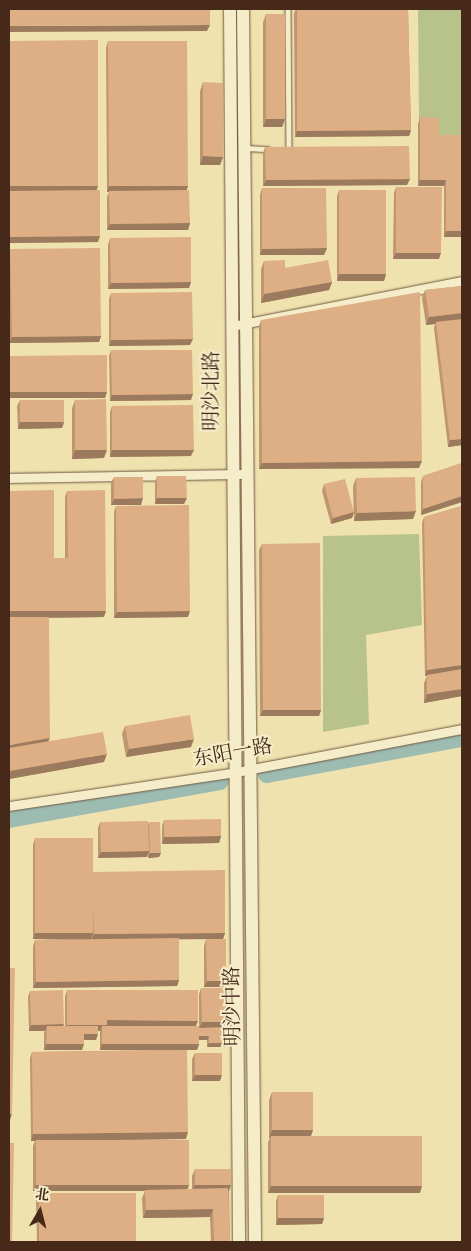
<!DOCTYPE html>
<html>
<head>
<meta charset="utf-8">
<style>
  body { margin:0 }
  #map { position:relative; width:471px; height:1251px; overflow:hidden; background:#efe2ae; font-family:Vollkorn,"Noto Serif SC",serif }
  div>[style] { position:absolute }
  .green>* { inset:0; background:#b8c38b }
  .river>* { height:18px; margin:-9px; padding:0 9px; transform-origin:9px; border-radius:9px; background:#9cbcb2 }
  .roads { filter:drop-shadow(0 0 1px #71573e) drop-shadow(0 0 1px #71573e) }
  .lane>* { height:4.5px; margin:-2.25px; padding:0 2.25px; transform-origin:2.25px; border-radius:2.25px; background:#f5ecca }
  .street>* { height:9px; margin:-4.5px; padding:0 4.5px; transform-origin:4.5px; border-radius:4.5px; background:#f5ecca }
  .secondary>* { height:12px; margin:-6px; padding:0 6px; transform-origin:6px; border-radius:6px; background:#f5ecca }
  .wall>* { inset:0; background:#bf9672 }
  .shaded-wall>* { inset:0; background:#9b7a5d }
  .building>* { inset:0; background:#deaf85 }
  span { translate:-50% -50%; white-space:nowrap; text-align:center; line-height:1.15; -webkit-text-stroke:4px #f5ecca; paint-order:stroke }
  .street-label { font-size:20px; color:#472919 }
  .frame { position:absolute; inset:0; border:10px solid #472919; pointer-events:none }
  .north { position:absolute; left:15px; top:1186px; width:50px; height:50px; -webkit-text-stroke:4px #f5ecca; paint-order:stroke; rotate:8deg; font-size:14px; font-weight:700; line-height:20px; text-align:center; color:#472919 }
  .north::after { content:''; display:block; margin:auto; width:18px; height:22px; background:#472919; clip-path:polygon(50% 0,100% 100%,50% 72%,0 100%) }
</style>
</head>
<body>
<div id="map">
  <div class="green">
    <i style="clip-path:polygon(418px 9px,462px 9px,462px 141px,438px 141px,438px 122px,419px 122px)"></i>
    <i style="clip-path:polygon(419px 534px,422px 625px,366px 635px,369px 724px,323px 732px,323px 536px)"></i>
  </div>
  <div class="river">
    <i style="left:267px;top:774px;width:198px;rotate:-10.5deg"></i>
    <i style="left:9px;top:819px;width:214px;rotate:-10.2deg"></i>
  </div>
  <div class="roads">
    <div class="lane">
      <i style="left:288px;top:9px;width:140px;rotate:89.6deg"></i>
      <i style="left:246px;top:148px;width:22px;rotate:3deg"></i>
    </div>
    <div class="street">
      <i style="left:232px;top:326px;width:234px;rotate:-11.1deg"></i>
      <i style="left:9px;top:478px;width:239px;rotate:-1deg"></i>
      <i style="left:9px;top:806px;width:230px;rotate:-8.5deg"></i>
      <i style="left:236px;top:772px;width:230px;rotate:-10.8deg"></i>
    </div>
    <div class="secondary">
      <i style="left:230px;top:9px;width:1233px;rotate:89.58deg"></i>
      <i style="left:243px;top:9px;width:1233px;rotate:89.44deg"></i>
    </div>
  </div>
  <div class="wall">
    <i style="clip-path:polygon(296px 9px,408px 9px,411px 130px,409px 136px,295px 137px,294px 13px)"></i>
    <i style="clip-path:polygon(266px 14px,285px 119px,282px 127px,263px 127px,263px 22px)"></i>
    <i style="clip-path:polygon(10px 41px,97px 190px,98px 242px,9px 243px,9px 44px)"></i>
    <i style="clip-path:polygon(108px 41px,186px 190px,190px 223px,188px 230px,107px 230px,107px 197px,109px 192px,107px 192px,106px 48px)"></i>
    <i style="clip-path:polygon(203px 82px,223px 157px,220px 165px,200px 165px,200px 91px)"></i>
    <i style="clip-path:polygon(420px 117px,439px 135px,462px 135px,462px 237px,444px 237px,444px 186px,418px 186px,418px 124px)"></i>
    <i style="clip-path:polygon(265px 147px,407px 185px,263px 186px,263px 153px)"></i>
    <i style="clip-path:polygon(396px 187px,439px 259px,393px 259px,394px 193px)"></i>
    <i style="clip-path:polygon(262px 188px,327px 248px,324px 255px,260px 255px,260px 195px)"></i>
    <i style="clip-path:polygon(339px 190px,386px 274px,384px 281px,337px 281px,337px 196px)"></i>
    <i style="clip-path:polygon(110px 238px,191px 282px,189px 288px,108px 289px,108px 245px)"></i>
    <i style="clip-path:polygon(10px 249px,101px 336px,99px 342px,9px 343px,9px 254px)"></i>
    <i style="clip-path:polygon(264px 261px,332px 282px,329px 290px,261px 303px,261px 269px)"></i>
    <i style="clip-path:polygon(462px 286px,462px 445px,448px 447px,434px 328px,435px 324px,426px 325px,422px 298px,425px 290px)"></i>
    <i style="clip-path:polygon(111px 293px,190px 345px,109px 346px,109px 299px)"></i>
    <i style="clip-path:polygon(261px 320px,419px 468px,259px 469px,259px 326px)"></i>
    <i style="clip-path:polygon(111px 350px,191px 400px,110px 401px,109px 356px)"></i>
    <i style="clip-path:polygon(20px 400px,64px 422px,62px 428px,18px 429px,17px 406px)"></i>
    <i style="clip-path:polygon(75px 400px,104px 458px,72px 459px,72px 408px)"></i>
    <i style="clip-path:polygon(112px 406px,191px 456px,110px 457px,110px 412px)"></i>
    <i style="clip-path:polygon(462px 463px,462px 502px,421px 515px,421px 482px,423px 476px)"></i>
    <i style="clip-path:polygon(157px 476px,184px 504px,155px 504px,155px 483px)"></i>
    <i style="clip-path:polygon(114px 477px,141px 505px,111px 505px,111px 483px)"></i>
    <i style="clip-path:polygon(356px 478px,413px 519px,354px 521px,353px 486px)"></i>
    <i style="clip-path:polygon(324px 484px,354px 512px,352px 518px,331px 524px,322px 491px)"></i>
    <i style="clip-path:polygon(67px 491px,104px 617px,49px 618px,48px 741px,104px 762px,9px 779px,54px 558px,65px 558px,65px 497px)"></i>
    <i style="clip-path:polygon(116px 506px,188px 617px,114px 618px,114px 512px)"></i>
    <i style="clip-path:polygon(462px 506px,462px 696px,424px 703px,424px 683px,427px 676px,425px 676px,422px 523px,424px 517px)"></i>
    <i style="clip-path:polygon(262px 544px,321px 710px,319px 716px,260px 716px,259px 550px)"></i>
    <i style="clip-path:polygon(125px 726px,191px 747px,126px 757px,122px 734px)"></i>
    <i style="clip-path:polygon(164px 820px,221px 836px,219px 843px,162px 844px,162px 826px)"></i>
    <i style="clip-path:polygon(100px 822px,148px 825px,149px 822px,159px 857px,148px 858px,148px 853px,147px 857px,98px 858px,98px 828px)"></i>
    <i style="clip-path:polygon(35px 838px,93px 872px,225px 933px,223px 939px,179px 939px,179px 980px,177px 986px,33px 988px,33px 946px,35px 940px,88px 940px,33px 939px,33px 845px)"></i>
    <i style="clip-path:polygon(206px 939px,226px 981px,224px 987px,204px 987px,204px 946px)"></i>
    <i style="clip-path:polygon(201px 988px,226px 1022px,224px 1027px,227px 1043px,226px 1047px,207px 1047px,207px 1040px,199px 1040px,199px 1044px,197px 1050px,187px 1050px,186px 1139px,109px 1140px,187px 1189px,192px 1189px,192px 1176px,195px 1169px,229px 1191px,230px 1242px,211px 1242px,210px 1217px,143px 1218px,142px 1198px,145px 1191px,33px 1191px,33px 1146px,35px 1141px,31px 1141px,30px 1058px,32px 1052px,170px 1050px,100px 1050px,100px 1031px,98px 1031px,96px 1040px,84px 1040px,82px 1050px,44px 1050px,44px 1033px,45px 1031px,29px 1031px,28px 997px,30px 991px,63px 1026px,65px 1026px,65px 996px,67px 990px,198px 1021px,196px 1026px,199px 1026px,199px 994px)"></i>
    <i style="clip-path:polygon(195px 1053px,220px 1081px,192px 1081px,192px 1059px)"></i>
    <i style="clip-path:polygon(272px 1092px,313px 1130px,311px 1136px,420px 1193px,268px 1193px,268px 1142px,270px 1138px,269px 1138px,269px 1100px)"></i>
    <i style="clip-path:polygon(39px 1193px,136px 1242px,37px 1242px,36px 1199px)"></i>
    <i style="clip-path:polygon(278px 1195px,324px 1218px,322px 1224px,276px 1225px,276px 1201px)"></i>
  </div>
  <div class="shaded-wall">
    <i style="clip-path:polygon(210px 25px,207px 31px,9px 32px,9px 26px)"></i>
    <i style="clip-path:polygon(266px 119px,285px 119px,282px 127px,263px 127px)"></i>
    <i style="clip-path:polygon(411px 130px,409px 136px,295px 137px,297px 131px)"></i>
    <i style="clip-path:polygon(203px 156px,223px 157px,220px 165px,200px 165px)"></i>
    <i style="clip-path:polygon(410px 179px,407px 185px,263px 186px,266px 180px)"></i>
    <i style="clip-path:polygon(420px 180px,446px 180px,444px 186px,418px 186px)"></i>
    <i style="clip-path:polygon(10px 186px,98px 186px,96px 192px,9px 191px)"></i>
    <i style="clip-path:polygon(109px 186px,188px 186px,186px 192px,107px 192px)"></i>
    <i style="clip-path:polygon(190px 223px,188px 230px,107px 230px,110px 224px)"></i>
    <i style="clip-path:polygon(446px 231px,462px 231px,462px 237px,444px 237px)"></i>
    <i style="clip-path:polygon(100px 236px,98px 242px,9px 243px,9px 237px)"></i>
    <i style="clip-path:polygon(327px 248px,324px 255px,260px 255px,262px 249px)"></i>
    <i style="clip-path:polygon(396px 253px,441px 253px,439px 259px,393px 259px)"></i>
    <i style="clip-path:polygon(339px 274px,386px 274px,384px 281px,337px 281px)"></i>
    <i style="clip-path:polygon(191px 282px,189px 288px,108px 289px,111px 283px)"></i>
    <i style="clip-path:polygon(332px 282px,329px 290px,261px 303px,264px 294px)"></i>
    <i style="clip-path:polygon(462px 313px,462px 321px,436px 322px,435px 324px,426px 325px,429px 317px)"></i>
    <i style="clip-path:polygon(101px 336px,99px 342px,9px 343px,12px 337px)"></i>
    <i style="clip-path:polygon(193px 339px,190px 345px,109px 346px,111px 340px)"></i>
    <i style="clip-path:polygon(9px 392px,107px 392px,105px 398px,9px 398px)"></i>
    <i style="clip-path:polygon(193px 394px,191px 400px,110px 401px,112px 395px)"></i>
    <i style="clip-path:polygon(20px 422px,64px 422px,62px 428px,18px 429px)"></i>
    <i style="clip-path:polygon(462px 439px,462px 445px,448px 447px,450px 440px)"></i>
    <i style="clip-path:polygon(75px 450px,107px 450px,104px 458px,72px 459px)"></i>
    <i style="clip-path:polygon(112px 450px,194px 450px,191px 456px,110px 457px)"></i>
    <i style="clip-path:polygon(422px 461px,419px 468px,259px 469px,262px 463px)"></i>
    <i style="clip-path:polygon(462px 496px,462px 502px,421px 515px,423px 509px)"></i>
    <i style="clip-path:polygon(143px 498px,141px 505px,111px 505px,114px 499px)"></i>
    <i style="clip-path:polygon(157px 498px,187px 498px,184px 504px,155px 504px)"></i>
    <i style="clip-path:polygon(416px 511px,413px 519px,354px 521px,357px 513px)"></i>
    <i style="clip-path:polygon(354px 512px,352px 518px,331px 524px,333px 518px)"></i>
    <i style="clip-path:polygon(9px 611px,106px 611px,104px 617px,9px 618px)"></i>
    <i style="clip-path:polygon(190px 611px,188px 617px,114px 618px,117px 612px)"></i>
    <i style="clip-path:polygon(462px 665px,462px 670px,425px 676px,427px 670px)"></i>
    <i style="clip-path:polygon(462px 689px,462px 696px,424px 703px,427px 694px)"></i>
    <i style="clip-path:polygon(263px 710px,321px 710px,319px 716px,260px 716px)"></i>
    <i style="clip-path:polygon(50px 738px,47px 744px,9px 751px,9px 745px)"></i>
    <i style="clip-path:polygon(194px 739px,191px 747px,126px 757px,129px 749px)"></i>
    <i style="clip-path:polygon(107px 754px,104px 762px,9px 779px,9px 771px)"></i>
    <i style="clip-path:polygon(221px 836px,219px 843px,162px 844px,164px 837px)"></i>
    <i style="clip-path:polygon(149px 851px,147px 857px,98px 858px,101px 852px)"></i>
    <i style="clip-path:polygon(150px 853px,161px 853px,159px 857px,148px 858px)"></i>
    <i style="clip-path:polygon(35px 933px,93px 933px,91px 940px,33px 939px)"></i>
    <i style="clip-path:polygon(225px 933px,223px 939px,92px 940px,94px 934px)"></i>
    <i style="clip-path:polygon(179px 980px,177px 986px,33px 988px,36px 982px)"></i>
    <i style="clip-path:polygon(207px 981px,226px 981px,224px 987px,204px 987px)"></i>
    <i style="clip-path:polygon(107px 1020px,198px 1021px,195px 1027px,102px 1026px,100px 1031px,65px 1031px,67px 1025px)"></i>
    <i style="clip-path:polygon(202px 1022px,226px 1022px,224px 1029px,199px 1029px)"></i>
    <i style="clip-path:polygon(64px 1024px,62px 1030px,47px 1026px,45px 1031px,29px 1031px,31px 1025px)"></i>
    <i style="clip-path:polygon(84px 1034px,98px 1034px,96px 1040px,82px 1040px)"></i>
    <i style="clip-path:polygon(199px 1036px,209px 1036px,207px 1040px,198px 1040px)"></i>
    <i style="clip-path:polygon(209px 1043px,227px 1043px,226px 1047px,207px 1047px)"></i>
    <i style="clip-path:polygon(46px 1044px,84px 1044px,82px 1050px,44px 1050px)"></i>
    <i style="clip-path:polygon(102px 1044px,199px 1044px,197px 1050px,100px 1050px)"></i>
    <i style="clip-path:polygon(195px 1075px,222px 1075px,220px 1081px,192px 1081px)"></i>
    <i style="clip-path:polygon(9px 1114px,12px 1114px,10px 1120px,9px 1120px)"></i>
    <i style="clip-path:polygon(272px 1130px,313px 1130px,310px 1138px,271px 1136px,270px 1138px,269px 1138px)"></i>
    <i style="clip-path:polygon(188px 1132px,186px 1139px,31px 1141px,33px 1134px)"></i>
    <i style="clip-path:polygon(36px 1185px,189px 1185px,187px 1191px,33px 1191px)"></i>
    <i style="clip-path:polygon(195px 1185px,231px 1185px,229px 1191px,192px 1191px)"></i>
    <i style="clip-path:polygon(271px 1186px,422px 1186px,420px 1193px,268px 1193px)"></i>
    <i style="clip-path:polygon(213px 1209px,210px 1217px,143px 1218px,146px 1210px)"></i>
    <i style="clip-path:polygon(278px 1218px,324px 1218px,322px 1224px,276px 1225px)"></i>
  </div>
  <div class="building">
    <i style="clip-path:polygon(9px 9px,210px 9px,210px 25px,9px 26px)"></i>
    <i style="clip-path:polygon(297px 9px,408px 9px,411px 130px,297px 131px)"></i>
    <i style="clip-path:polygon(266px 14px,285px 14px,285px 119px,266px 119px)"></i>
    <i style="clip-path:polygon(98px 40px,98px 186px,10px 186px,10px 41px)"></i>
    <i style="clip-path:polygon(108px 41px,187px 41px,188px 186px,109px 186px)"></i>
    <i style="clip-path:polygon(203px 82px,223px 83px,223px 157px,203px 156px)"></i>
    <i style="clip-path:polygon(420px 117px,439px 118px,439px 135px,462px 135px,462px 231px,446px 231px,446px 180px,420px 180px)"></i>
    <i style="clip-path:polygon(409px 146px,410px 179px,266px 180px,265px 147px)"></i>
    <i style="clip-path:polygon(396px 187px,442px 187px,441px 253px,396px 253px)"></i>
    <i style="clip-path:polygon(262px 188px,326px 188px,327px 248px,262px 249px)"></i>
    <i style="clip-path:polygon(100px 190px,100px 236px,9px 237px,9px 191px)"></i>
    <i style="clip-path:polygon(189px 190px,190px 223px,110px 224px,109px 191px)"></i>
    <i style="clip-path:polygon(339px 190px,386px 190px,386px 274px,339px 274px)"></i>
    <i style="clip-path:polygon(191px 237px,191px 282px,111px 283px,110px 238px)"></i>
    <i style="clip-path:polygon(100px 248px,101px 336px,12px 337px,10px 249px)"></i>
    <i style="clip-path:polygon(285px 260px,285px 268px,328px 260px,332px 282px,264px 294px,264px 261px)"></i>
    <i style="clip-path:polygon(462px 286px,462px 313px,429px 317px,425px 290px)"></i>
    <i style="clip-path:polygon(192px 292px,193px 339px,111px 340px,111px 293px)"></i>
    <i style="clip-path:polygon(420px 292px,422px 461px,262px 463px,261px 320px)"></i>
    <i style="clip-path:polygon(462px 319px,462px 439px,450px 440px,436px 322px)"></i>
    <i style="clip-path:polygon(111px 350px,192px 350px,193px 394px,112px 395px)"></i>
    <i style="clip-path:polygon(107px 355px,107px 392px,9px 392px,9px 356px)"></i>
    <i style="clip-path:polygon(106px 399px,107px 450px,75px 450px,75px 400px)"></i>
    <i style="clip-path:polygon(20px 400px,64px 400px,64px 422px,20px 422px)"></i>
    <i style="clip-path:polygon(193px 405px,194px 450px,112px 450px,112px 406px)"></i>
    <i style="clip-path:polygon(462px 463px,462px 496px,423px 509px,423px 476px)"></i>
    <i style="clip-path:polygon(157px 476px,186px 476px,187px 498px,157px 498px)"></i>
    <i style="clip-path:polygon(114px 477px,143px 477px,143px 498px,114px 499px)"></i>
    <i style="clip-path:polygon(415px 477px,416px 511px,357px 513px,356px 478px)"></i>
    <i style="clip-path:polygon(345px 479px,354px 512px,333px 518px,324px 484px)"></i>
    <i style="clip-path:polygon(54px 490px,54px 558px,68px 558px,67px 491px,105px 490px,106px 611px,9px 611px,9px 491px)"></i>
    <i style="clip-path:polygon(189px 505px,190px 611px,117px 612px,116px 506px)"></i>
    <i style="clip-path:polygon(462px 506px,462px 665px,427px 670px,424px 517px)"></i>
    <i style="clip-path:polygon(320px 543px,321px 710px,263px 710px,262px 544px)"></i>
    <i style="clip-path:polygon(9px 617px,49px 617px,50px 738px,9px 745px)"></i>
    <i style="clip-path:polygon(462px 669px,462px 689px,427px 694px,427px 675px)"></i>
    <i style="clip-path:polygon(190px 715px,194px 739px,129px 749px,125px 726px)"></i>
    <i style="clip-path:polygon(103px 732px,107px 754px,9px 771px,9px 748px)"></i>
    <i style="clip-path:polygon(221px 819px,221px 836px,164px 837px,164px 820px)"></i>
    <i style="clip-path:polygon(148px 821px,149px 851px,101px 852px,100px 822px)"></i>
    <i style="clip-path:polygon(149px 822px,160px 822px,161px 853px,150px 853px)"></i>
    <i style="clip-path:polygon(35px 838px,93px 838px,93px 872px,225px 870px,225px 933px,94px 934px,93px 908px,93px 933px,35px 933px)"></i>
    <i style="clip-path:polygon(9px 928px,10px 957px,9px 957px)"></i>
    <i style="clip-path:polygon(179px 938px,179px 980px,36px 982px,35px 940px)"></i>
    <i style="clip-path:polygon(206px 939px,226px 939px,226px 981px,207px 981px)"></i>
    <i style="clip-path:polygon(9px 968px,15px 968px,12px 1114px,9px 1114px)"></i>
    <i style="clip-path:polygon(201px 988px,226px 988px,226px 1022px,202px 1022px)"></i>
    <i style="clip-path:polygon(63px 990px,64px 1024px,31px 1025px,30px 991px)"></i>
    <i style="clip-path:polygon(67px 990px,198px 990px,198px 1021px,107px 1020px,107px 1025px,67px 1025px)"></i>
    <i style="clip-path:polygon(47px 1026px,98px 1026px,98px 1034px,84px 1034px,84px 1044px,46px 1044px)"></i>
    <i style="clip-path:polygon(102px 1026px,199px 1026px,199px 1044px,102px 1044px)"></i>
    <i style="clip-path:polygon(227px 1027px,227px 1043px,209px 1043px,209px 1036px,199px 1036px,199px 1028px)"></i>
    <i style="clip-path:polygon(187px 1050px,188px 1132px,33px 1134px,32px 1052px)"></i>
    <i style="clip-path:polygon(195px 1053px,222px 1053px,222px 1075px,195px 1075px)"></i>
    <i style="clip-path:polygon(272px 1092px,313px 1092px,313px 1130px,272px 1130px)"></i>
    <i style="clip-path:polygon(271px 1136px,422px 1136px,422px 1186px,271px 1186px)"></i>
    <i style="clip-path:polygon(36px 1140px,189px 1140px,189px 1185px,36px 1185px)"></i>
    <i style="clip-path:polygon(9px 1143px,14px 1143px,12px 1242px,9px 1242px)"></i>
    <i style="clip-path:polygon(195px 1169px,231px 1169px,231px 1185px,195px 1185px)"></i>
    <i style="clip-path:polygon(228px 1188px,230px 1242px,214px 1242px,213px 1209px,146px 1210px,145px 1190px)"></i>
    <i style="clip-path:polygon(39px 1193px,136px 1193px,136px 1242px,39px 1242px)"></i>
    <i style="clip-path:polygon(278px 1195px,324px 1195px,324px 1218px,278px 1218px)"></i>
  </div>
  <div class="street-label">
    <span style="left:213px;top:391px;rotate:-90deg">明沙北路</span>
    <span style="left:233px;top:754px;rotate:-10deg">东阳一路</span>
    <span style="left:234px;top:1006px;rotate:-91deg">明沙中路</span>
  </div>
  <div class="frame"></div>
  <div class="north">北</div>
</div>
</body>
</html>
